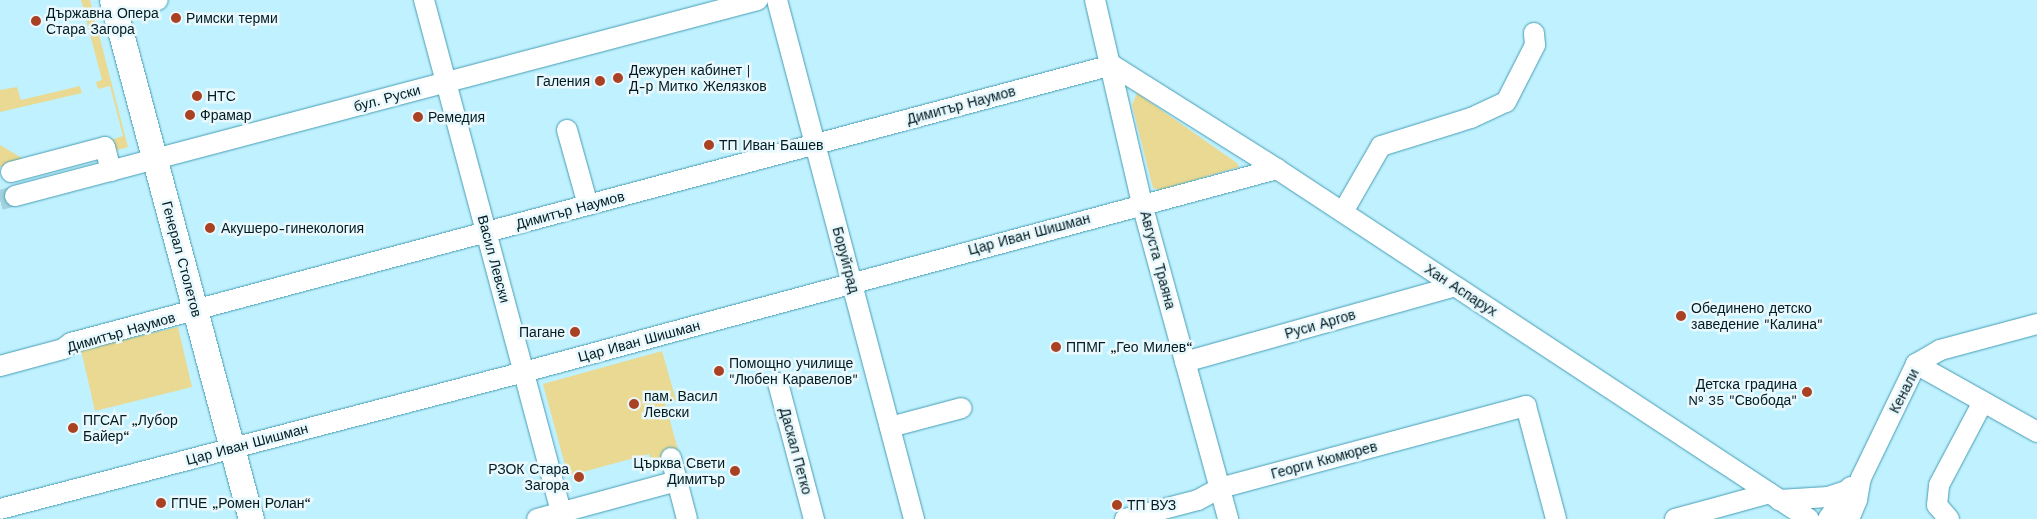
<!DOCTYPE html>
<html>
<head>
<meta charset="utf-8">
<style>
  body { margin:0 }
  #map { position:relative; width:2037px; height:519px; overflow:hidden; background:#c0f1ff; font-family:"Work Sans",sans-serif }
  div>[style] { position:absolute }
  .green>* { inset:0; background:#e9d992 }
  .minor-tunnel>* { height:20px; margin-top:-10px; transform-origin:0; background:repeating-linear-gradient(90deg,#a3d1de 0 20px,transparent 0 30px) }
  .roads { filter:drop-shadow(0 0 1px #459db3) drop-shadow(0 0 1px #459db3) }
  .minor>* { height:20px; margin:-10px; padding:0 10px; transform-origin:10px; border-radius:10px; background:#fff }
  .major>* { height:25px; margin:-12.5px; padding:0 12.5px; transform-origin:12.5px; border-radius:12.5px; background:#fff }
  .dots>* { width:14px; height:14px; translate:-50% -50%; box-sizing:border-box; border:2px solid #e8f8fc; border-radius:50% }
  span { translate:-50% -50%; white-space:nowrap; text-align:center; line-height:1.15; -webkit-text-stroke:5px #e8f8fc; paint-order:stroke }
  .poi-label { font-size:14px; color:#011b22 }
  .left { translate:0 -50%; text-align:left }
  .right { translate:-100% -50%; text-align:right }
  .street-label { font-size:14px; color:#011b22 }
</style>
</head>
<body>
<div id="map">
  <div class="green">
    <i style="clip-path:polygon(81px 0,90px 0,128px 147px,114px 151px,111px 140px,123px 136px,110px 86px,98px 89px,96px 82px,102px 80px)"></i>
    <i style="clip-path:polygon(80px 86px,82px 93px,0 112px,0 90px,17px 87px,21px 100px)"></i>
    <i style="clip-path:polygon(1137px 93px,1237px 163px,1239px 167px,1160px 190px,1153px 188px,1132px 105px)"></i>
    <i style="clip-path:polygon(0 145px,27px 161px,0 167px)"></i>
    <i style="clip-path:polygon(178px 327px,192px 387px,95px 411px,81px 350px)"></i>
    <i style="clip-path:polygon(662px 351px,676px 400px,665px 403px,679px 453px,651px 461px,649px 454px,568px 476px,543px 384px)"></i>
  </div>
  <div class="minor-tunnel">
    <i style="left:0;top:200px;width:16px;rotate:-15deg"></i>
  </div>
  <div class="roads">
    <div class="minor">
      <i style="left:424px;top:0;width:537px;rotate:75.01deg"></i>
      <i style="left:777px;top:0;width:537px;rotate:75.21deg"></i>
      <i style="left:1095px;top:0;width:209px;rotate:77deg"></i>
      <i style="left:1142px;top:204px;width:327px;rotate:74.7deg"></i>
      <i style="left:115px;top:11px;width:44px;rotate:-14.3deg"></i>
      <i style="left:1112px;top:65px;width:195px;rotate:32.2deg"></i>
      <i style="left:1277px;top:169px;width:637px;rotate:33.34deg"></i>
      <i style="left:567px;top:130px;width:78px;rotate:74.4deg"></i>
      <i style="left:11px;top:172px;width:97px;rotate:-14.9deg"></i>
      <i style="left:105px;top:147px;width:25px;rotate:76deg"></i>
      <i style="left:15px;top:196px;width:768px;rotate:-14.78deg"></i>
      <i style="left:1343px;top:212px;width:76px;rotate:-60.1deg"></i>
      <i style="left:1381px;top:146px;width:94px;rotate:-17.3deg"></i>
      <i style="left:1471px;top:118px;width:38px;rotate:-25deg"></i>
      <i style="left:1506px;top:102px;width:64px;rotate:-63deg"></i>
      <i style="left:1535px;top:45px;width:12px;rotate:-95deg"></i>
      <i style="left:1185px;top:362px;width:280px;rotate:-15.7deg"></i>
      <i style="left:1916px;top:364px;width:139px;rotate:29.3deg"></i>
      <i style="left:0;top:366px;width:65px;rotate:-15.1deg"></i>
      <i style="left:63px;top:349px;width:10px;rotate:-37deg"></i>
      <i style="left:71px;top:343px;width:1077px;rotate:-14.95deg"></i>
      <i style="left:778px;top:383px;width:141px;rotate:75.2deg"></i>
      <i style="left:890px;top:427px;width:74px;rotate:-14.8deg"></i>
      <i style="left:671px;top:458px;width:63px;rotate:75.3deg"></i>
      <i style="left:1779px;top:500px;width:49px;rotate:-3.5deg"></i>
      <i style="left:1828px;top:497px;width:19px;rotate:-18deg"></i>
      <i style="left:0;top:509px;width:542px;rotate:-14.65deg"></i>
      <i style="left:524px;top:372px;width:780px;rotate:-15.09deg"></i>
      <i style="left:537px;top:519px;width:145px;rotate:-15.2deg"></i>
      <i style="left:1125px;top:519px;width:75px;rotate:-14.6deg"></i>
      <i style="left:1198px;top:500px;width:25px;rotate:-29deg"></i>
      <i style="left:1220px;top:488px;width:317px;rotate:-15deg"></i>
      <i style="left:1526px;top:406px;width:117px;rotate:75.1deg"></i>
      <i style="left:1675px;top:519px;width:98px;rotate:-15.3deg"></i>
      <i style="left:1828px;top:519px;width:39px;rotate:-55deg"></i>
      <i style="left:1849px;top:519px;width:21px;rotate:-67deg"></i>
      <i style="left:1857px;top:500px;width:22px;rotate:-80deg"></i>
      <i style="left:1861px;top:478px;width:127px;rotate:-64.2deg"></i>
      <i style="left:1916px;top:364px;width:28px;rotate:-30deg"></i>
      <i style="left:1940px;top:350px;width:100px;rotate:-15deg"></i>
      <i style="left:1949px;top:519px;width:18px;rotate:-131deg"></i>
      <i style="left:1937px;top:505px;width:20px;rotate:-84deg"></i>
      <i style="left:1939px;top:485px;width:94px;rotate:-62.1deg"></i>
    </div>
    <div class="major">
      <i style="left:112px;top:0;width:537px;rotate:75.01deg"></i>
    </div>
  </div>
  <div class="dots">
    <i style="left:176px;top:18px;background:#aa4123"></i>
    <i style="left:36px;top:21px;background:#aa4123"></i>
    <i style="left:618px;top:78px;background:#aa4123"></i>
    <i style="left:600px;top:81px;background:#aa4123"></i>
    <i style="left:197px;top:96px;background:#aa4123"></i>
    <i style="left:190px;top:115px;background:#aa4123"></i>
    <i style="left:418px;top:117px;background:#aa4123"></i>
    <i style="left:709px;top:145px;background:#aa4123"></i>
    <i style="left:210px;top:228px;background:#aa4123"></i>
    <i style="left:1681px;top:316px;background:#aa4123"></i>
    <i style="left:575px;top:332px;background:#aa4123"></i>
    <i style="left:1056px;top:347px;background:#aa4123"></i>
    <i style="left:719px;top:371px;background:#aa4123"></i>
    <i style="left:1807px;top:392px;background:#aa4123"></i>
    <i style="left:634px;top:404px;background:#aa4123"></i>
    <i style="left:73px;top:428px;background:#aa4123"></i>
    <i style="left:735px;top:471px;background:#aa4123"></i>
    <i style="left:579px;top:477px;background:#aa4123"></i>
    <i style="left:161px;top:503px;background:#aa4123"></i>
    <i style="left:1117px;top:505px;background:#aa4123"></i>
  </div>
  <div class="poi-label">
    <span class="left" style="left:46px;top:21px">Държавна Опера<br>Стара Загора</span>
    <span class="left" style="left:186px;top:18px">Римски терми</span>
    <span class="left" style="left:629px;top:78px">Дежурен кабинет |<br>Д-р Митко Желязков</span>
    <span class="right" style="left:590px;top:81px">Галения</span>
    <span class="left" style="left:207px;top:96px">НТС</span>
    <span class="left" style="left:200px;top:115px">Фрамар</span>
    <span class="left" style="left:428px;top:117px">Ремедия</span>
    <span class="left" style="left:719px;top:145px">ТП Иван Башев</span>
    <span class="left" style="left:221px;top:228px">Акушеро-гинекология</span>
    <span class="left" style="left:1691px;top:316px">Обединено детско<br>заведение "Калина"</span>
    <span class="right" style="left:565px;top:332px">Пагане</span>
    <span class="left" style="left:1066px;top:347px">ППМГ „Гео Милев“</span>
    <span class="left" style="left:729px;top:371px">Помощно училище<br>"Любен Каравелов"</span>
    <span class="right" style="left:1797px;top:392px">Детска градина<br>№ 35 "Свобода"</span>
    <span class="left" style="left:644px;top:404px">пам. Васил<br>Левски</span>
    <span class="left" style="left:83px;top:428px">ПГСАГ „Лубор<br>Байер“</span>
    <span class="right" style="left:725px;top:471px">Църква Свети<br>Димитър</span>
    <span class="right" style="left:569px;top:477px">РЗОК Стара<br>Загора</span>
    <span class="left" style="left:171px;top:503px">ГПЧЕ „Ромен Ролан“</span>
    <span class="left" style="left:1127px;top:505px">ТП ВУЗ</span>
  </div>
  <div class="street-label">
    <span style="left:387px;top:98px;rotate:-15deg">бул. Руски</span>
    <span style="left:961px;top:105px;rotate:-15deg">Димитър Наумов</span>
    <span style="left:570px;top:210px;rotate:-15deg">Димитър Наумов</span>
    <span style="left:1029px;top:234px;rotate:-15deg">Цар Иван Шишман</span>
    <span style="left:182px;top:259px;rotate:75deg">Генерал Столетов</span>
    <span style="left:494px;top:259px;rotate:75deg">Васил Левски</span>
    <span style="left:846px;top:260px;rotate:75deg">Боруйград</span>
    <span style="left:1158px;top:260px;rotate:75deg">Августа Траяна</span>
    <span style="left:1461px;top:290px;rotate:33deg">Хан Аспарух</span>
    <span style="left:1320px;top:324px;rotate:-16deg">Руси Аргов</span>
    <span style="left:121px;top:332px;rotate:-16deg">Димитър Наумов</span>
    <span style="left:639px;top:341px;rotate:-15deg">Цар Иван Шишман</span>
    <span style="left:1904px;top:391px;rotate:-63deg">Кенали</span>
    <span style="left:247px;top:444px;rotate:-15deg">Цар Иван Шишман</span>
    <span style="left:796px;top:451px;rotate:75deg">Даскал Петко</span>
    <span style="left:1324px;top:460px;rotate:-15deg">Георги Кюмюрев</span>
  </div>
</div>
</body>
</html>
